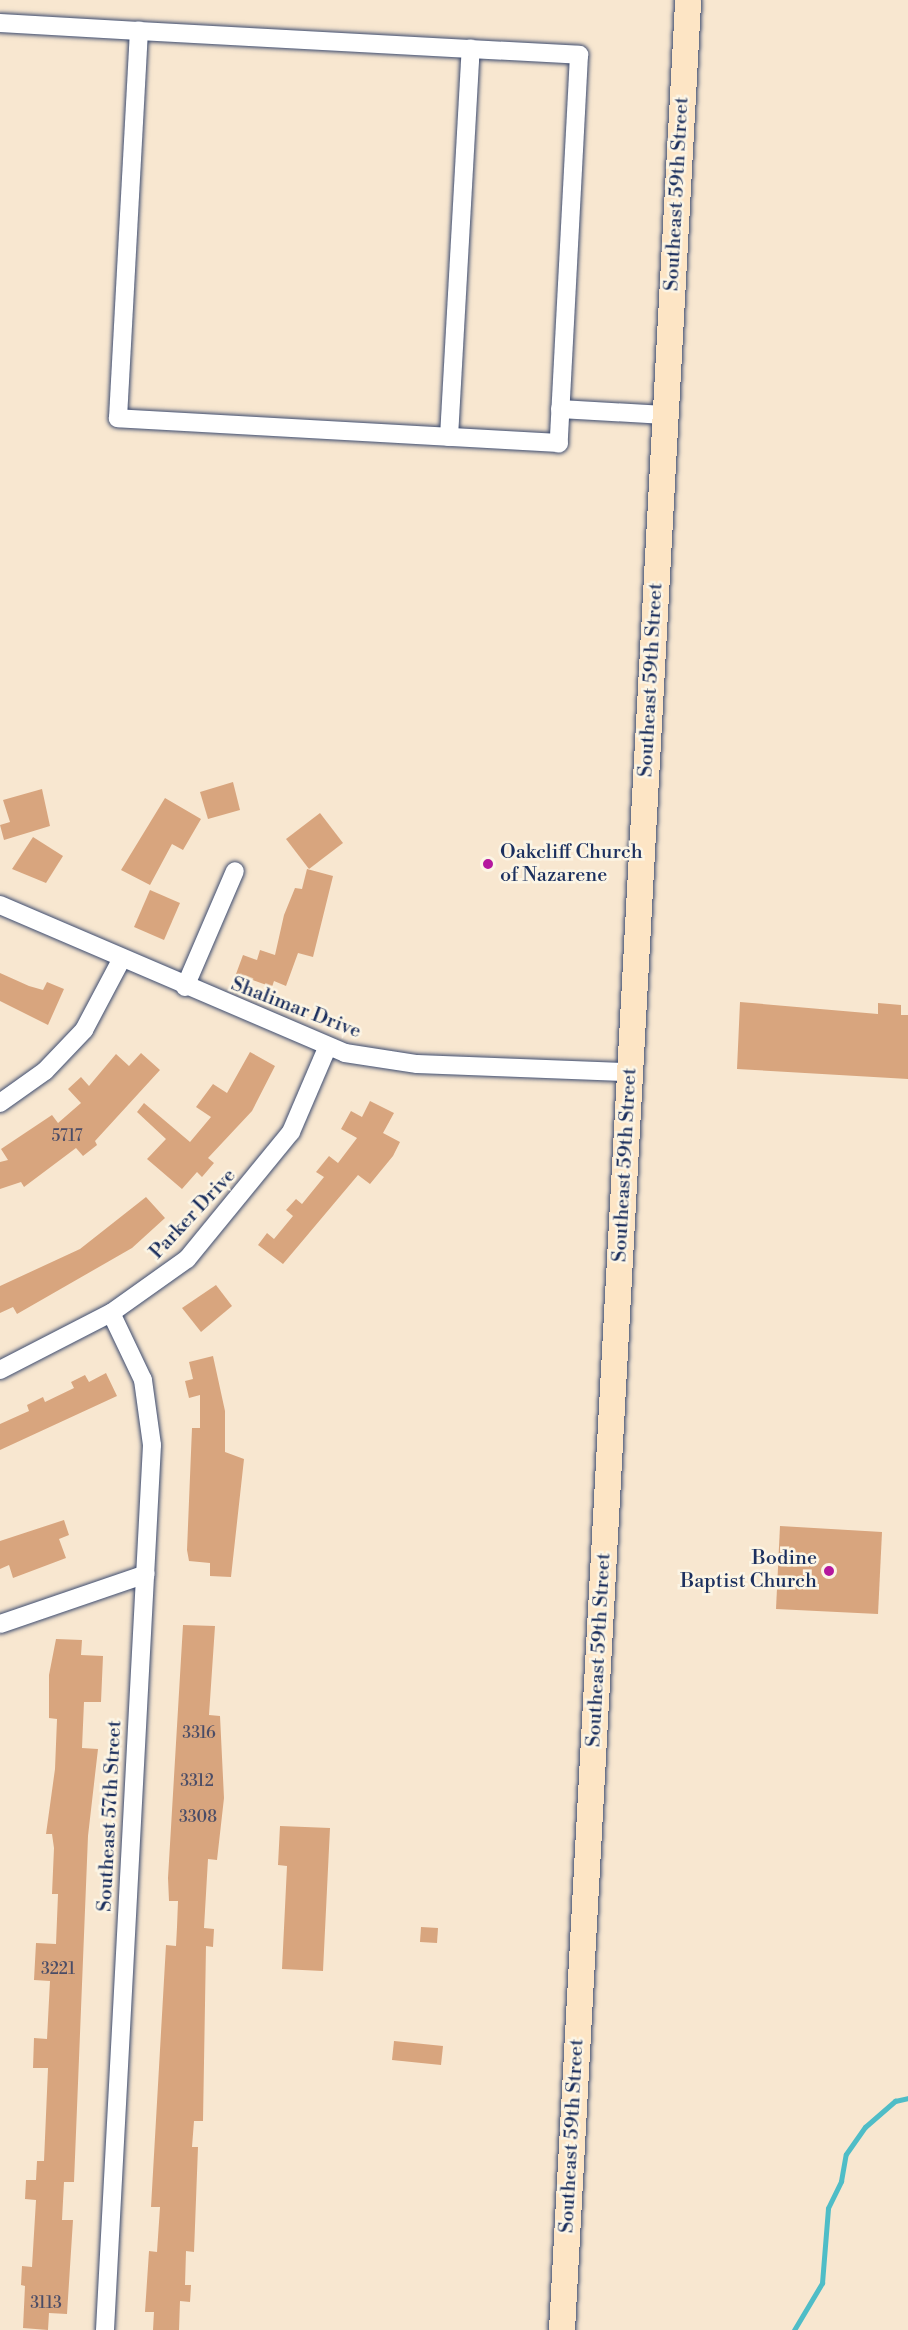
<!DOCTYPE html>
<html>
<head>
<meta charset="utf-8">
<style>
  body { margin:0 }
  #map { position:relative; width:908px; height:2330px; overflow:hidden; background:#f8e7d0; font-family:"Libre Bodoni",serif }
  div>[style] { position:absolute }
  .stream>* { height:5px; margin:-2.5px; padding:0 2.5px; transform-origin:2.5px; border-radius:2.5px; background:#4fbdc7 }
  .building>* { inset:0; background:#d8a57e }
  .roads { filter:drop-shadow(0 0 2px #3c4b6f) drop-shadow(0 0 2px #3c4b6f) }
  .street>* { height:18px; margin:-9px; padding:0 9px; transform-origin:9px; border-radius:9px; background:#fff }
  .secondary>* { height:26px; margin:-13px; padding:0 13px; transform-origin:13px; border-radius:13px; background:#fde5c5 }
  .dots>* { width:16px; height:16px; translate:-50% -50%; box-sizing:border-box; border:3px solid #fcf5e5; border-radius:50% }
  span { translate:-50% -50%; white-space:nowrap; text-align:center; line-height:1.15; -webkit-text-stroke:5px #fcf5e5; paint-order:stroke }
  .number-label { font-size:16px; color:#4a4c66 }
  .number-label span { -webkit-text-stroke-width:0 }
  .street-label { font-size:20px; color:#1b2f5e }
  .poi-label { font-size:20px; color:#1b2f5e }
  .left { translate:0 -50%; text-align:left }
  .right { translate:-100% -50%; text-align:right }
</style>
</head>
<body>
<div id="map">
  <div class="stream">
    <i style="left:794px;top:2330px;width:55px;rotate:-59.2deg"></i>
    <i style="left:822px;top:2283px;width:75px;rotate:-85.4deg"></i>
    <i style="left:828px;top:2208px;width:30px;rotate:-64deg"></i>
    <i style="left:841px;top:2181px;width:27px;rotate:-80deg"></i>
    <i style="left:846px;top:2154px;width:33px;rotate:-55deg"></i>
    <i style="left:865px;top:2127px;width:40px;rotate:-41deg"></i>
    <i style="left:895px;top:2101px;width:13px;rotate:-13deg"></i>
  </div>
  <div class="building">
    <i style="clip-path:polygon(233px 782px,240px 810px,208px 819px,200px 792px)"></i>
    <i style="clip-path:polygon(42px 789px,50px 826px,4px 840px,0 825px,10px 822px,3px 800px)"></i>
    <i style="clip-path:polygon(165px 798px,201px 819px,183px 850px,172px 844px,150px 885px,121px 870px)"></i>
    <i style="clip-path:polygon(320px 813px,343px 843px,309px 869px,286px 839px)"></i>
    <i style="clip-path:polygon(33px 837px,63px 856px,46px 883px,12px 869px)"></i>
    <i style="clip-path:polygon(307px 869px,333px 876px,313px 957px,298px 953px,286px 986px,274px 981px,272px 987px,236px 974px,243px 955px,257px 960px,260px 950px,275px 955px,284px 915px,295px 888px,302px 889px)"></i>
    <i style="clip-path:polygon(150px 890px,180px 903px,164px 940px,134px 927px)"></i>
    <i style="clip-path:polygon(0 973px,29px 986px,43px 990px,47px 982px,64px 989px,48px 1025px,0 1001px)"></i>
    <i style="clip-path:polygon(740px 1002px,878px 1014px,878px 1003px,901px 1005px,901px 1015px,908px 1015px,908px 1079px,737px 1069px)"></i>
    <i style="clip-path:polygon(250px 1052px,275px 1066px,252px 1111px,208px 1158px,214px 1163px,202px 1177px,197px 1172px,182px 1189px,147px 1159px,166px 1139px,137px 1112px,144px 1103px,190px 1142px,211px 1117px,196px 1107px,213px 1084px,227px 1093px)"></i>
    <i style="clip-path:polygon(141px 1053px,160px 1070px,95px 1141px,97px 1145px,83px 1156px,76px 1148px,24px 1187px,21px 1182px,0 1189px,0 1162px,8px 1160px,1px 1149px,52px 1115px,58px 1123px,81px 1103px,68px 1089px,81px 1077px,89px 1086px,116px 1054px,129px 1066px)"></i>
    <i style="clip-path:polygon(370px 1101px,394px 1113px,383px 1133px,400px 1142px,393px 1156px,370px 1184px,358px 1175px,283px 1264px,258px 1245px,267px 1233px,274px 1239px,293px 1216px,286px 1210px,296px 1199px,302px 1204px,324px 1177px,316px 1172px,329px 1156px,338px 1163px,357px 1138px,341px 1129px,351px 1111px,362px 1117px)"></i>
    <i style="clip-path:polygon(146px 1197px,165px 1218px,132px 1248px,17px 1314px,13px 1307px,0 1313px,0 1286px,80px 1249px)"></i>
    <i style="clip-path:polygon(216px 1285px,232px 1306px,201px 1332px,182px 1308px)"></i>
    <i style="clip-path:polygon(213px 1356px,225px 1411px,225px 1452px,244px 1459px,231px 1577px,210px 1576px,210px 1563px,189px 1561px,187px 1550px,192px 1428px,200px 1428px,200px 1395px,189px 1398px,185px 1381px,193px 1379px,189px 1362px)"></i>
    <i style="clip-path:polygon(106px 1373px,117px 1396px,0 1450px,0 1424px,29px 1411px,27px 1405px,43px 1397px,45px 1402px,74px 1388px,71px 1382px,85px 1375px,89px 1382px)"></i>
    <i style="clip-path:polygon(64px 1520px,69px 1535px,59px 1539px,66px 1558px,13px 1578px,9px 1565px,0 1569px,0 1541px)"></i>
    <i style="clip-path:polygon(780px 1526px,882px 1532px,878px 1614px,776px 1609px)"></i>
    <i style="clip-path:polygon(183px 1625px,215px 1626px,209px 1715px,220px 1716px,224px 1798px,217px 1860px,208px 1859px,204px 1928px,214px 1929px,213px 1947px,206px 1946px,203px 2121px,194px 2121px,192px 2147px,198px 2147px,194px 2252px,186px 2251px,185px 2285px,191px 2285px,190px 2302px,180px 2301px,179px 2330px,153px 2330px,154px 2312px,145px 2312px,149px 2251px,157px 2252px,160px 2207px,151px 2207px,166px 1945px,176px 1946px,177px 1927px,178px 1901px,169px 1901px,168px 1878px)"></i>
    <i style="clip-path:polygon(56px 1639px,82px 1640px,81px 1655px,103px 1656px,101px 1702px,84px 1702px,82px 1748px,98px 1749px,88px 1836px,74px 2182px,64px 2182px,62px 2220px,73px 2220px,67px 2314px,49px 2313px,48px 2330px,23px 2328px,25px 2286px,21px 2285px,22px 2266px,32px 2267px,36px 2200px,25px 2199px,26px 2180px,36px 2180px,37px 2161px,44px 2161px,48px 2068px,33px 2068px,34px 2038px,47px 2039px,50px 1981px,34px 1980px,36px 1943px,56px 1944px,58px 1894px,52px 1894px,54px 1848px,52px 1834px,46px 1834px,55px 1769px,57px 1719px,49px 1718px,49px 1675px)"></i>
    <i style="clip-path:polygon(280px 1826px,330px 1828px,323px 1971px,282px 1969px,287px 1866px,278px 1865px)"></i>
    <i style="clip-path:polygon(421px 1927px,438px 1928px,437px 1943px,420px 1942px)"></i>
    <i style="clip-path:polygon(394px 2041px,443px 2046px,441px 2065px,392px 2060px)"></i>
  </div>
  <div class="roads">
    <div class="street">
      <i style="left:0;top:23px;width:139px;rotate:3.3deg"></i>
      <i style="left:139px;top:31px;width:441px;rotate:3.1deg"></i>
      <i style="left:579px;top:55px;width:389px;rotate:93deg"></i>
      <i style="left:559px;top:443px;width:442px;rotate:-176.8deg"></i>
      <i style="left:118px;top:418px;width:388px;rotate:-86.9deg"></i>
      <i style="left:560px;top:409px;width:105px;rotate:3.3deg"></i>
      <i style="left:449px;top:437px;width:389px;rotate:-86.8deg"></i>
      <i style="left:0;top:905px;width:375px;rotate:23.2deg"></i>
      <i style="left:345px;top:1053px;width:73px;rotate:8.7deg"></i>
      <i style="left:417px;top:1064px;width:213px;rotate:2.2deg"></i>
      <i style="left:185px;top:987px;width:126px;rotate:-66.7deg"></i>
      <i style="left:0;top:1103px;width:55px;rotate:-35.4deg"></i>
      <i style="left:45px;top:1071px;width:57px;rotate:-46.4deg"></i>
      <i style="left:84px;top:1030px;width:79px;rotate:-62.1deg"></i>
      <i style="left:0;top:1370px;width:125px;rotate:-27.2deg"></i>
      <i style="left:111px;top:1313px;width:93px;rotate:-35.4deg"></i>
      <i style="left:187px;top:1259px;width:164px;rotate:-50.7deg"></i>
      <i style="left:291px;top:1132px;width:91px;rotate:-66.8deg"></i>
      <i style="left:0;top:1624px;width:154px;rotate:-18.9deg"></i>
      <i style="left:105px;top:2330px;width:886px;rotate:-86.96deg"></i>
      <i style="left:152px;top:1445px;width:66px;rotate:-97.9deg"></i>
      <i style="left:143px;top:1380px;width:74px;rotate:-115.5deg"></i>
    </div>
    <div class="secondary">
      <i style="left:562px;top:2330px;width:2333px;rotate:-86.9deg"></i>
    </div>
  </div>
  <div class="dots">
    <i style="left:488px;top:864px;background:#b5179e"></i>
    <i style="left:829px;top:1571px;background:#b5179e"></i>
  </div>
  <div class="number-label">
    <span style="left:67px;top:1136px">5717</span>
    <span style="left:199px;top:1733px">3316</span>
    <span style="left:197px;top:1781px">3312</span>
    <span style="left:198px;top:1817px">3308</span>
    <span style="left:58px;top:1969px">3221</span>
    <span style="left:46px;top:2303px">3113</span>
  </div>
  <div class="street-label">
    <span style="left:677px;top:194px;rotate:-87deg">Southeast 59th Street</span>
    <span style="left:651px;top:680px;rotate:-87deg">Southeast 59th Street</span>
    <span style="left:296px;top:1008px;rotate:21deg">Shalimar Drive</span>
    <span style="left:625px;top:1165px;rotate:-87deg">Southeast 59th Street</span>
    <span style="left:193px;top:1214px;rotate:-47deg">Parker Drive</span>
    <span style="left:599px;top:1650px;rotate:-87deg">Southeast 59th Street</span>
    <span style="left:110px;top:1816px;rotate:-87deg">Southeast 57th Street</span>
    <span style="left:572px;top:2136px;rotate:-87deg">Southeast 59th Street</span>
  </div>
  <div class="poi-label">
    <span class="left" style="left:500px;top:864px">Oakcliff Church<br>of Nazarene</span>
    <span class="right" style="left:817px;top:1570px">Bodine<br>Baptist Church</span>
  </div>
</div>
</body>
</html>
